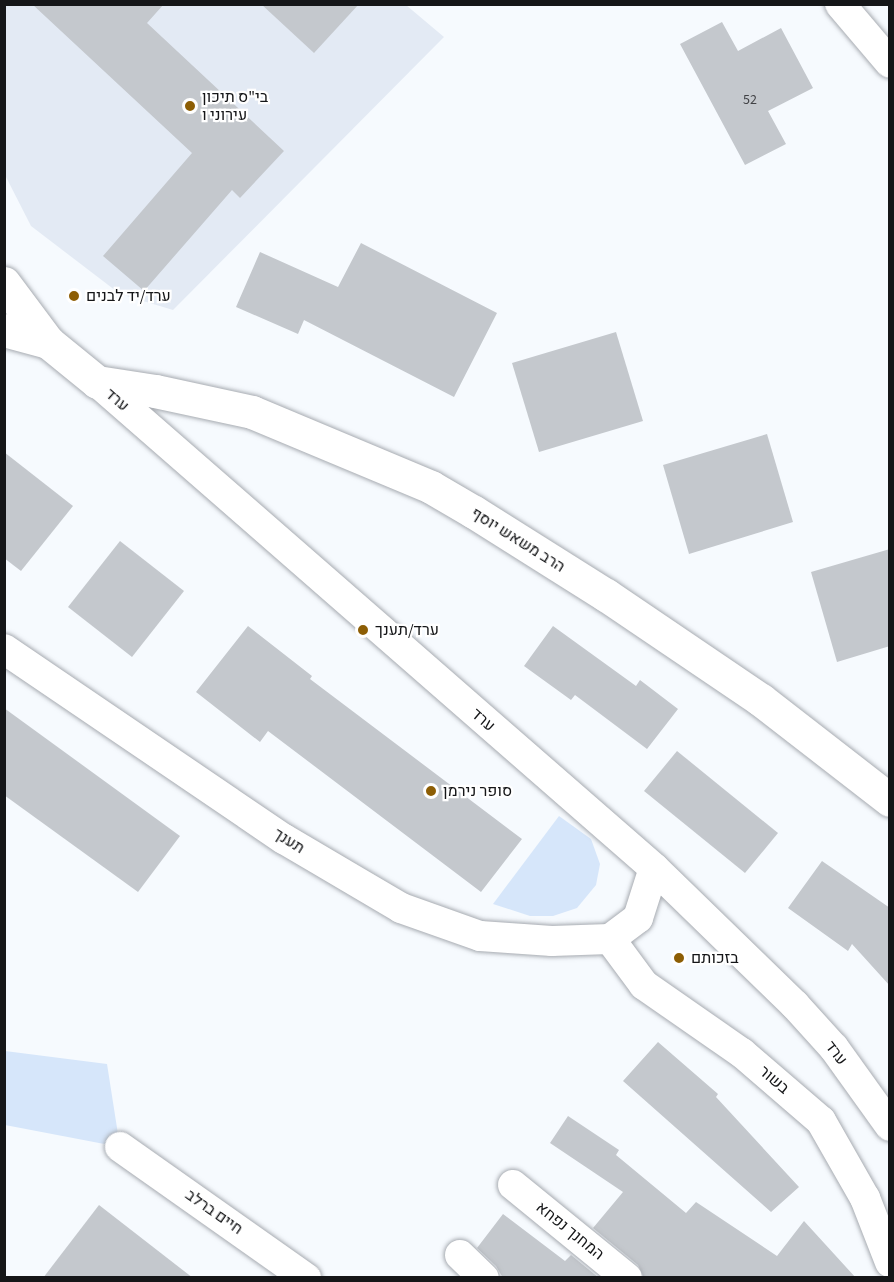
<!DOCTYPE html>
<html>
<head>
<meta charset="utf-8">
<style>
  body { margin:0 }
  #map { position:relative; width:894px; height:1282px; overflow:hidden; background:#f6fafe; font-family:"Source Sans 3",Heebo,sans-serif }
  div>[style] { position:absolute }
  .built>* { inset:0; background:#e3eaf4 }
  .green>* { inset:0; background:#d6e6fa }
  .building>* { inset:0; background:#c4c8cd }
  .roads { filter:drop-shadow(0 0 2px #a7abb1) drop-shadow(0 0 2px #a7abb1) }
  .street>* { height:30px; margin:-15px; padding:0 15px; transform-origin:15px; border-radius:15px; background:#fff }
  .secondary>* { height:33px; margin:-16.5px; padding:0 16.5px; transform-origin:16.5px; border-radius:16.5px; background:#fff }
  .dots>* { width:16px; height:16px; translate:-50% -50%; box-sizing:border-box; border:3px solid #fff; border-radius:50% }
  span { translate:-50% -50%; white-space:nowrap; text-align:center; line-height:1.15; -webkit-text-stroke:4.5px #fff; paint-order:stroke }
  .number-label { font-size:14px; color:#414245 }
  .number-label span { -webkit-text-stroke-width:0 }
  .poi-label { font-size:16px; color:#151618 }
  .left { translate:0 -50%; text-align:left }
  .street-label { font-size:16px; color:#151618 }
  .frame { position:absolute; inset:0; border:6px solid #151618; pointer-events:none }
</style>
</head>
<body>
<div id="map">
  <div class="built">
    <i style="clip-path:polygon(5px 5px,406px 5px,444px 37px,173px 310px,120px 294px,31px 226px,5px 175px)"></i>
  </div>
  <div class="green">
    <i style="clip-path:polygon(559px 816px,591px 839px,600px 864px,596px 885px,577px 908px,553px 916px,530px 916px,493px 904px)"></i>
    <i style="clip-path:polygon(5px 1051px,107px 1064px,120px 1147px,5px 1125px)"></i>
  </div>
  <div class="building">
    <i style="clip-path:polygon(32px 4px,164px 4px,147px 23px,284px 151px,240px 198px,232px 190px,144px 291px,103px 256px,192px 153px)"></i>
    <i style="clip-path:polygon(261px 4px,359px 4px,314px 53px)"></i>
    <i style="clip-path:polygon(722px 22px,738px 51px,781px 28px,813px 88px,768px 111px,786px 144px,745px 165px,680px 44px)"></i>
    <i style="clip-path:polygon(361px 243px,497px 313px,454px 397px,304px 320px,298px 334px,236px 307px,260px 252px,338px 287px)"></i>
    <i style="clip-path:polygon(616px 332px,643px 421px,539px 452px,512px 363px)"></i>
    <i style="clip-path:polygon(767px 434px,793px 522px,689px 554px,663px 465px)"></i>
    <i style="clip-path:polygon(4px 452px,73px 506px,21px 571px,4px 558px)"></i>
    <i style="clip-path:polygon(120px 541px,184px 591px,132px 657px,68px 607px)"></i>
    <i style="clip-path:polygon(890px 549px,890px 646px,837px 662px,811px 572px)"></i>
    <i style="clip-path:polygon(248px 626px,312px 676px,310px 679px,522px 839px,481px 892px,268px 731px,260px 742px,196px 692px)"></i>
    <i style="clip-path:polygon(553px 626px,636px 686px,640px 680px,678px 709px,647px 749px,575px 695px,571px 700px,524px 666px)"></i>
    <i style="clip-path:polygon(4px 708px,180px 836px,138px 892px,4px 795px)"></i>
    <i style="clip-path:polygon(677px 751px,778px 833px,745px 873px,644px 791px)"></i>
    <i style="clip-path:polygon(822px 861px,890px 908px,890px 986px,852px 944px,848px 951px,788px 908px)"></i>
    <i style="clip-path:polygon(658px 1042px,718px 1094px,716px 1097px,799px 1187px,771px 1212px,623px 1081px)"></i>
    <i style="clip-path:polygon(568px 1116px,619px 1150px,616px 1155px,686px 1213px,696px 1202px,777px 1256px,804px 1221px,856px 1278px,644px 1278px,638px 1265px,593px 1228px,623px 1192px,550px 1143px)"></i>
    <i style="clip-path:polygon(99px 1205px,193px 1278px,43px 1278px)"></i>
    <i style="clip-path:polygon(503px 1214px,565px 1261px,571px 1255px,599px 1278px,503px 1278px,496px 1266px,477px 1248px)"></i>
  </div>
  <div class="roads">
    <div class="street">
      <i style="left:840px;top:4px;width:77px;rotate:49.7deg"></i>
      <i style="left:97px;top:382px;width:739px;rotate:41.11deg"></i>
      <i style="left:654px;top:868px;width:197px;rotate:44.2deg"></i>
      <i style="left:795px;top:1005px;width:58px;rotate:47.8deg"></i>
      <i style="left:834px;top:1048px;width:96px;rotate:54.3deg"></i>
      <i style="left:4px;top:649px;width:338px;rotate:34.2deg"></i>
      <i style="left:284px;top:839px;width:136px;rotate:30.5deg"></i>
      <i style="left:401px;top:908px;width:84px;rotate:19.5deg"></i>
      <i style="left:480px;top:936px;width:72px;rotate:4deg"></i>
      <i style="left:552px;top:941px;width:58px;rotate:-2deg"></i>
      <i style="left:610px;top:939px;width:57px;rotate:53.5deg"></i>
      <i style="left:644px;top:985px;width:119px;rotate:34.8deg"></i>
      <i style="left:742px;top:1053px;width:104px;rotate:40.7deg"></i>
      <i style="left:821px;top:1121px;width:89px;rotate:60.3deg"></i>
      <i style="left:865px;top:1198px;width:69px;rotate:68.7deg"></i>
      <i style="left:610px;top:939px;width:35px;rotate:-37deg"></i>
      <i style="left:638px;top:918px;width:52px;rotate:-72.3deg"></i>
      <i style="left:120px;top:1147px;width:228px;rotate:35.2deg"></i>
      <i style="left:513px;top:1185px;width:147px;rotate:39.2deg"></i>
      <i style="left:460px;top:1255px;width:33px;rotate:44deg"></i>
    </div>
    <div class="secondary">
      <i style="left:4px;top:283px;width:74px;rotate:53.3deg"></i>
      <i style="left:48px;top:342px;width:63px;rotate:39.2deg"></i>
      <i style="left:97px;top:382px;width:59px;rotate:8.8deg"></i>
      <i style="left:155px;top:391px;width:99px;rotate:12.2deg"></i>
      <i style="left:252px;top:412px;width:194px;rotate:22.7deg"></i>
      <i style="left:431px;top:487px;width:50px;rotate:30.2deg"></i>
      <i style="left:474px;top:512px;width:156px;rotate:32.2deg"></i>
      <i style="left:606px;top:595px;width:187px;rotate:34.1deg"></i>
      <i style="left:761px;top:700px;width:163px;rotate:37.8deg"></i>
      <i style="left:4px;top:330px;width:46px;rotate:15.3deg"></i>
    </div>
  </div>
  <div class="dots">
    <i style="left:190px;top:106px;background:#8d5e05"></i>
    <i style="left:74px;top:296px;background:#8d5e05"></i>
    <i style="left:363px;top:630px;background:#8d5e05"></i>
    <i style="left:431px;top:791px;background:#8d5e05"></i>
    <i style="left:679px;top:958px;background:#8d5e05"></i>
  </div>
  <div class="number-label">
    <span style="left:750px;top:100px">52</span>
  </div>
  <div class="poi-label">
    <span class="left" style="left:202px;top:106px">בי"ס תיכון<br>עירוני ו</span>
    <span class="left" style="left:86px;top:296px">ערד/יד לבנים</span>
    <span class="left" style="left:375px;top:630px">ערד/תענך</span>
    <span class="left" style="left:443px;top:791px">סופר נירמן</span>
    <span class="left" style="left:691px;top:958px">בזכותם</span>
  </div>
  <div class="street-label">
    <span style="left:117px;top:400px;rotate:41deg">ערד</span>
    <span style="left:518px;top:540px;rotate:32deg">הרב משאש יוסף</span>
    <span style="left:483px;top:720px;rotate:41deg">ערד</span>
    <span style="left:289px;top:841px;rotate:32deg">תענך</span>
    <span style="left:836px;top:1053px;rotate:52deg">ערד</span>
    <span style="left:774px;top:1080px;rotate:40deg">בשור</span>
    <span style="left:214px;top:1212px;rotate:35deg">חיים ברלב</span>
    <span style="left:570px;top:1231px;rotate:39deg">המחנך נפחא</span>
  </div>
  <div class="frame"></div>
</div>
</body>
</html>
